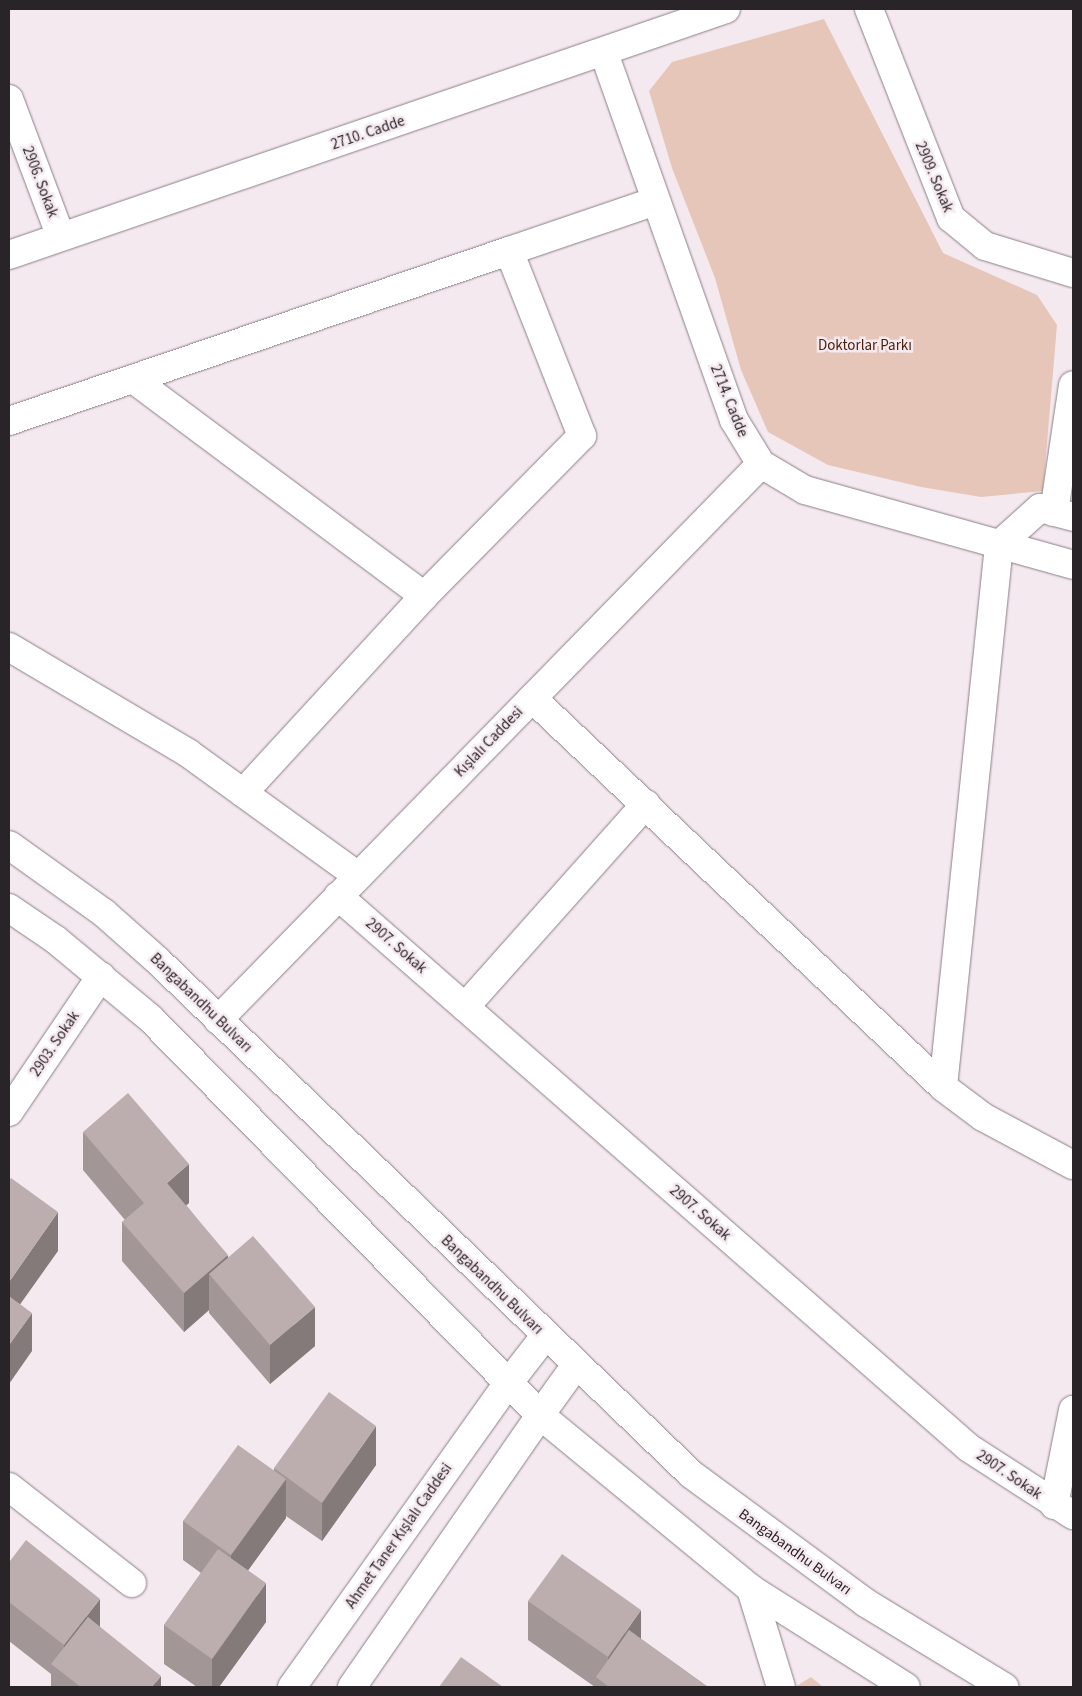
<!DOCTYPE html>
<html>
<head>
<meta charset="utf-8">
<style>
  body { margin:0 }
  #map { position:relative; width:1082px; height:1696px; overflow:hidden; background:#f5e9f0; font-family:"Source Sans 3",sans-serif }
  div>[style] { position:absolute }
  .green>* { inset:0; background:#e6c6b8 }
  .roads { filter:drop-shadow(0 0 1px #8a7f86) drop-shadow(0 0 1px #8a7f86) }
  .minor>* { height:28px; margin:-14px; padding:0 14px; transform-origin:14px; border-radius:14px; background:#fff }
  .tertiary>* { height:28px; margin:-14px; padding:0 14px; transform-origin:14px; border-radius:14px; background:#fff }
  .primary>* { height:28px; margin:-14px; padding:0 14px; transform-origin:14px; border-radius:14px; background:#fff }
  .wall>* { inset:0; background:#a29696 }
  .shaded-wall>* { inset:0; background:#847a7a }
  .building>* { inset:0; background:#bcaeaf }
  span { translate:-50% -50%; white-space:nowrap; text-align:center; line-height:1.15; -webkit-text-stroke:5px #f5e9f0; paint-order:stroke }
  .street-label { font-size:15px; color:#292427 }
  .park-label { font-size:15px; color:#4b210a }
  .frame { position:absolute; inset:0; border:10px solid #292427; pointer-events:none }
</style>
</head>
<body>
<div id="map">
  <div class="green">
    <i style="clip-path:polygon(824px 19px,943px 253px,1037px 295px,1057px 325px,1043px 491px,981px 497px,921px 487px,828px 465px,768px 432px,741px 370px,715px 278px,672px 168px,649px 91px,672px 62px)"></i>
    <i style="clip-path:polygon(811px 1677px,823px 1687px,795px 1687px)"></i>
  </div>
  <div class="roads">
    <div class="minor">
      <i style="left:869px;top:9px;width:225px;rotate:68.6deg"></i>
      <i style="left:951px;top:218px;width:44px;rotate:39.5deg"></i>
      <i style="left:985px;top:246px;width:92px;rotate:17.1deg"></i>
      <i style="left:604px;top:53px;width:389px;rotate:70.5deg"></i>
      <i style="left:734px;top:420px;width:52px;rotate:58.5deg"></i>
      <i style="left:761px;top:464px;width:51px;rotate:30.6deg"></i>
      <i style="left:805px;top:490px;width:278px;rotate:15.6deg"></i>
      <i style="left:9px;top:99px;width:147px;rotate:69.4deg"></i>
      <i style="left:9px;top:255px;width:758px;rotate:-18.94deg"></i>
      <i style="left:133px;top:379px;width:363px;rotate:36.7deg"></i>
      <i style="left:9px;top:421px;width:528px;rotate:-18.78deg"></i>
      <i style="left:1054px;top:512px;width:128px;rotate:-81.5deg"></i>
      <i style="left:9px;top:647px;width:208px;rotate:30.6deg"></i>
      <i style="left:188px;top:753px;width:210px;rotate:35.9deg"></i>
      <i style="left:532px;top:698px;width:566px;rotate:43.42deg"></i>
      <i style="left:943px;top:1087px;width:50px;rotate:36.9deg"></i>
      <i style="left:983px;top:1117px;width:102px;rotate:28.1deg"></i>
      <i style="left:243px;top:793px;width:268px;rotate:-47.4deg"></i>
      <i style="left:424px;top:596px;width:225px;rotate:-45.4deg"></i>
      <i style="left:582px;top:436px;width:199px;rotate:-111.5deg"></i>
      <i style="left:509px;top:251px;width:155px;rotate:-18.8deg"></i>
      <i style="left:338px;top:896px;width:838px;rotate:41.18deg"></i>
      <i style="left:969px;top:1448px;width:124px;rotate:32.8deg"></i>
      <i style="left:465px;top:1007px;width:272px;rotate:-48.3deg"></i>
      <i style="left:218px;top:1020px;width:777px;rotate:-45.68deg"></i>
      <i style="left:943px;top:1087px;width:545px;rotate:-84.1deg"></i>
      <i style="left:999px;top:545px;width:55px;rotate:-42.1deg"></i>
      <i style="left:1040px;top:508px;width:34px;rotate:15deg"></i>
      <i style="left:9px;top:1112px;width:164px;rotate:-55.9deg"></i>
      <i style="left:9px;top:1487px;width:156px;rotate:38deg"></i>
      <i style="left:1054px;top:1505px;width:97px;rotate:-78.7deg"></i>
      <i style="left:751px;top:1589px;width:102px;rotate:73deg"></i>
    </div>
    <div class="tertiary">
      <i style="left:292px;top:1687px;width:371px;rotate:-54.6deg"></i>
      <i style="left:352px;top:1687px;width:331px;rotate:-55.3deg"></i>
    </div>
    <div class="primary">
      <i style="left:9px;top:845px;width:117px;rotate:35.6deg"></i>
      <i style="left:104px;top:913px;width:72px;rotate:41.6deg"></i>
      <i style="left:158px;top:961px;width:740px;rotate:43.9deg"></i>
      <i style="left:691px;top:1474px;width:217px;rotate:36.4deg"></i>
      <i style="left:866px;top:1603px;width:162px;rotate:31.3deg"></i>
      <i style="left:9px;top:908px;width:57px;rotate:34.2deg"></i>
      <i style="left:56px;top:940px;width:122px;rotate:39.7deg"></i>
      <i style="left:150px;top:1018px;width:557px;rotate:45.51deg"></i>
      <i style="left:540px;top:1415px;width:273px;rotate:39.5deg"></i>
      <i style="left:751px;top:1589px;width:183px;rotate:32.3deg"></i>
      <i style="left:507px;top:1385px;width:62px;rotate:-52.2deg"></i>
      <i style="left:540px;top:1415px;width:62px;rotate:-54.2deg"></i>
    </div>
  </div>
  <div class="wall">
    <i style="clip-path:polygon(83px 1132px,189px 1203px,186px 1205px,228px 1257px,315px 1346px,270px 1384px,209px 1313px,209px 1310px,184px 1332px,122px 1261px,122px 1222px,125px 1220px,83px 1170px)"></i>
    <i style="clip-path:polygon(376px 1465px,322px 1541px,286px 1516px,286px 1518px,248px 1570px,266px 1622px,219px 1687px,197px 1687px,164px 1664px,164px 1625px,201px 1573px,183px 1560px,183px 1521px,274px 1470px,274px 1468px)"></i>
    <i style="clip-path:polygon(9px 1560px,100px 1627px,161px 1687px,51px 1687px,51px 1674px,9px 1641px)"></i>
    <i style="clip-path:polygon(528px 1601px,641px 1639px,708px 1687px,595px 1687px,528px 1640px)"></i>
  </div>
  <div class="shaded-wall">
    <i style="clip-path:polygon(189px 1164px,189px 1203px,167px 1222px,167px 1183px)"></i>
    <i style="clip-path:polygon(58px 1212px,58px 1251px,9px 1320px,9px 1282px)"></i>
    <i style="clip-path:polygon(228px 1255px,228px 1293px,209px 1274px,209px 1310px,184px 1332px,184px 1293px)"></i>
    <i style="clip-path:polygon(315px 1307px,315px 1346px,270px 1384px,270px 1345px)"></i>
    <i style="clip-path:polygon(32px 1313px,32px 1351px,9px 1384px,9px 1345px)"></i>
    <i style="clip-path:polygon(376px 1426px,376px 1465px,322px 1541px,322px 1503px)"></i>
    <i style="clip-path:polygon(286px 1479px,286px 1518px,231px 1594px,231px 1555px)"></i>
    <i style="clip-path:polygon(266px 1583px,266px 1622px,219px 1687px,212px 1687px,212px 1659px)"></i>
    <i style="clip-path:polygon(100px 1599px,100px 1638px,64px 1673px,64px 1645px)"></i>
    <i style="clip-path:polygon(641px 1610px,641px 1649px,608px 1686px,608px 1657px)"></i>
    <i style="clip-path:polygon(161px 1676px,161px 1687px,152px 1687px)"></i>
  </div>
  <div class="building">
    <i style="clip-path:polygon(128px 1093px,189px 1164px,167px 1183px,228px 1255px,184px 1293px,122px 1222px,144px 1203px,83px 1132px)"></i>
    <i style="clip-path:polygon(11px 1178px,58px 1212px,9px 1282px,9px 1181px)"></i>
    <i style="clip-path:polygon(253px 1236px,315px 1307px,270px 1345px,209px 1274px)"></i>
    <i style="clip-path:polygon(9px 1296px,32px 1313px,9px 1345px)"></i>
    <i style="clip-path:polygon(329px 1392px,376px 1426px,322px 1503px,274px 1468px)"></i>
    <i style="clip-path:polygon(238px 1445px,286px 1479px,231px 1555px,183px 1521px)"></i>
    <i style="clip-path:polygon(26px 1540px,100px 1599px,64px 1645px,9px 1602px,9px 1560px,10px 1561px)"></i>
    <i style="clip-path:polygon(218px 1549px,266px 1583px,212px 1659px,164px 1625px)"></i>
    <i style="clip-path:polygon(562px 1554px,641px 1610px,608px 1657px,528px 1601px)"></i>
    <i style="clip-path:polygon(88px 1617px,161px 1676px,152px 1687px,81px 1687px,51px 1664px)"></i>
    <i style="clip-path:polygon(629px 1630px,708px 1687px,609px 1687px,596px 1677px)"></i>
    <i style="clip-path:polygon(461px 1657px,503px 1687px,439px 1687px)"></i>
  </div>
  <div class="street-label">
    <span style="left:368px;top:133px;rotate:-19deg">2710. Cadde</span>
    <span style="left:934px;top:177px;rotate:67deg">2909. Sokak</span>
    <span style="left:40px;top:182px;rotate:69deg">2906. Sokak</span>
    <span style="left:729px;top:401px;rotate:68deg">2714. Cadde</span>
    <span style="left:489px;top:742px;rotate:-46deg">Kışlalı Caddesi</span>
    <span style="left:396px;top:946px;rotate:41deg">2907. Sokak</span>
    <span style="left:201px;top:1003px;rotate:44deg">Bangabandhu Bulvarı</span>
    <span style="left:55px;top:1044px;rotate:-56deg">2903. Sokak</span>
    <span style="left:700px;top:1213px;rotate:41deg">2907. Sokak</span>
    <span style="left:492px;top:1285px;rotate:44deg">Bangabandhu Bulvarı</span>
    <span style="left:1009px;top:1475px;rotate:34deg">2907. Sokak</span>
    <span style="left:399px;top:1536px;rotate:-55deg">Ahmet Taner Kışlalı Caddesi</span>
    <span style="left:795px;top:1552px;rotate:36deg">Bangabandhu Bulvarı</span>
  </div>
  <div class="park-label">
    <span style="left:865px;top:346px">Doktorlar Parkı</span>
  </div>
  <div class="frame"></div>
</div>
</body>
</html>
